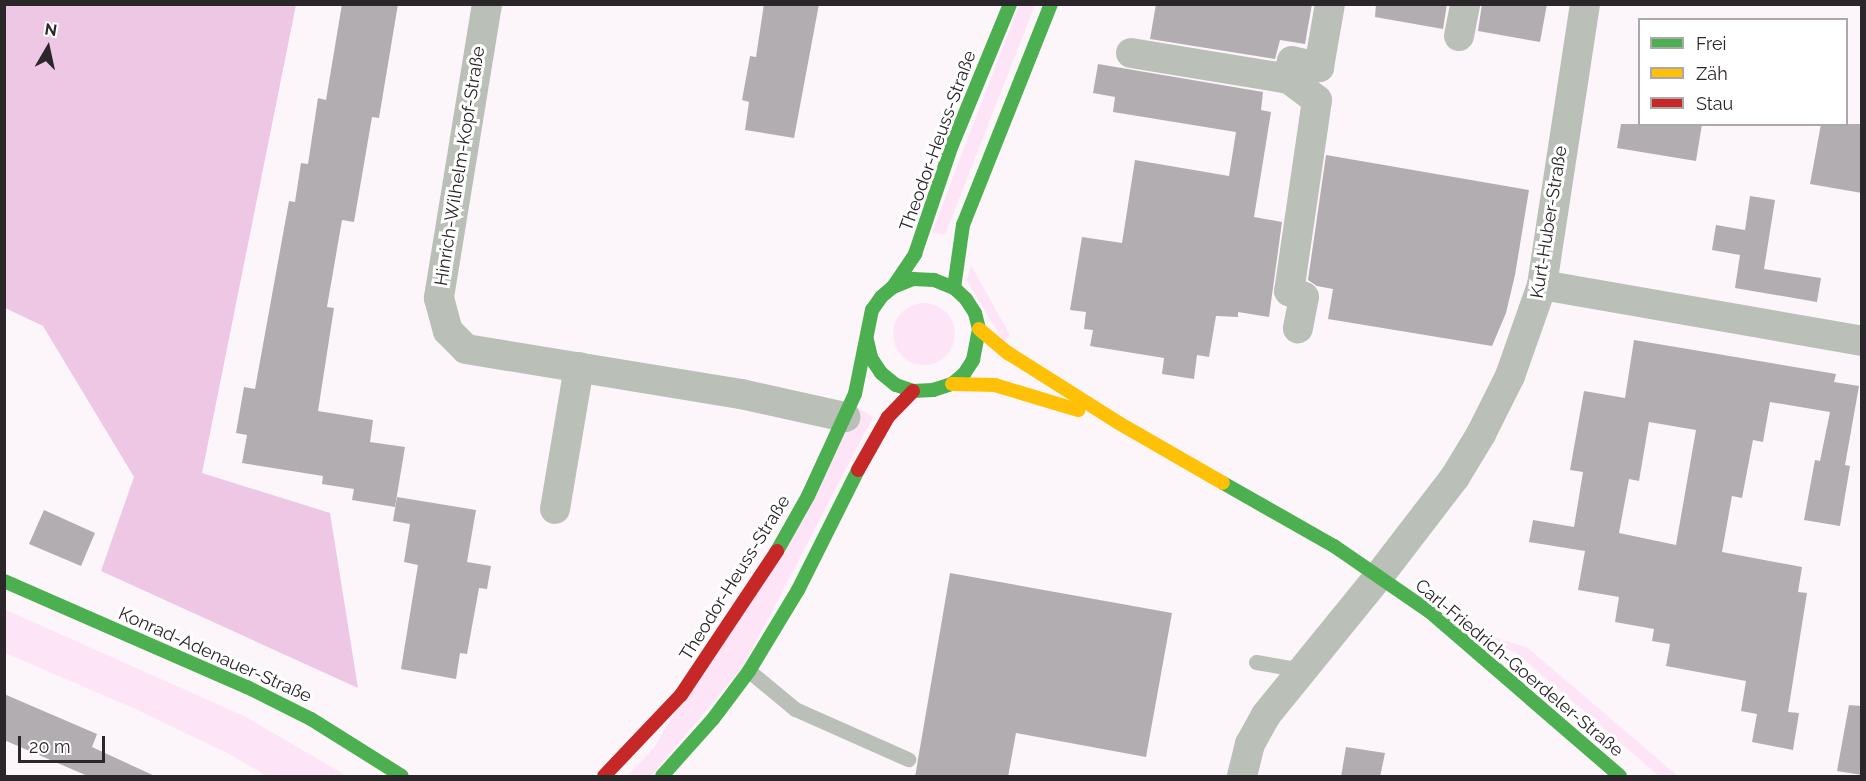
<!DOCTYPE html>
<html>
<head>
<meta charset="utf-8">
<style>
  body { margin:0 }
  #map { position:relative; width:1866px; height:781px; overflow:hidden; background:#fcf6fa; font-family:Raleway,sans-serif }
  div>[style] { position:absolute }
  .green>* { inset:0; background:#fde5f7 }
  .round { border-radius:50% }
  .forest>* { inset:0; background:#eec7e5 }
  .building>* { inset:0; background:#b2adb1 }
  .lane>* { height:15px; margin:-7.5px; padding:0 7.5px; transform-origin:7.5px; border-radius:7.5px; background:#bac0b7 }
  .street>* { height:30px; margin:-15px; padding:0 15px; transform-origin:15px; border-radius:15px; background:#bac0b7 }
  .fast>* { height:14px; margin:-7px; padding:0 7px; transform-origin:7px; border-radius:7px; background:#4caf50 }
  .slow>* { height:14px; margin:-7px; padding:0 7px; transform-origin:7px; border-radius:7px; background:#ffc107 }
  .jam>* { height:14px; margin:-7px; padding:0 7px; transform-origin:7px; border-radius:7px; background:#c62828 }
  span { translate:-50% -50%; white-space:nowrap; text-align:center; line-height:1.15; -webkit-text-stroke:6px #fff; paint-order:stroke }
  .street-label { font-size:18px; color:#2b262a }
  .frame { position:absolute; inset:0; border:6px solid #2b262a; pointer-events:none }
  .legend { position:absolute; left:1638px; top:18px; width:210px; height:108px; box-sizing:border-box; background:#fff; border:2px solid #aaa8aa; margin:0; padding:8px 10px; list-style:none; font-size:18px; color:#2b262a }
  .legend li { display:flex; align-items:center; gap:12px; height:30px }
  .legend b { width:30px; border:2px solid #aaa8aa }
  .north { position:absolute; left:18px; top:18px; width:60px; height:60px; -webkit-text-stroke:4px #fff; paint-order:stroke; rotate:9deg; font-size:16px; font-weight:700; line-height:24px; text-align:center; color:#2b262a }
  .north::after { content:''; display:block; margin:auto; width:21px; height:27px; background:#2b262a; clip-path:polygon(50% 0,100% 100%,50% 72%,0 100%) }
  .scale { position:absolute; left:18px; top:736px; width:87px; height:27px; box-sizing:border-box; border:3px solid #2b262a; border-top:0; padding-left:8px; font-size:18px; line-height:21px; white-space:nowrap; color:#2b262a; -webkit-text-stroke:4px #fff; paint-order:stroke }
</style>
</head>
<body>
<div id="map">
  <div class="green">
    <i style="clip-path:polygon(1019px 5px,1035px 5px,945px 235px,932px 232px)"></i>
    <i style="clip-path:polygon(971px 265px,1010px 335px,1004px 342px,967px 281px)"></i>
    <i class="round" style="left:893px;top:303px;width:62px;height:62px"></i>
    <i style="clip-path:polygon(859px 409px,873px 417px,743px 667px,651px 776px,627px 776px,653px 749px)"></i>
    <i style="clip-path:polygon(1449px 608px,1484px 634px,1528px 648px,1678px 776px,1659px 776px,1515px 652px,1475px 639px)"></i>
    <i style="clip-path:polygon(4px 609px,244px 716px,347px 776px,267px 776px,227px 753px,133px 708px,5px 653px)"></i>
  </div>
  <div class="forest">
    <i style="clip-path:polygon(4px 5px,296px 5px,202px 473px,330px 513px,358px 688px,101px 571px,134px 477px,43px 326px,5px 308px)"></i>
  </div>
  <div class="building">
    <i style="clip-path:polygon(342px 4px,398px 4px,379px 118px,372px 117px,354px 222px,342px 220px,327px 307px,334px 308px,318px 411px,373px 420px,370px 442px,405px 447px,395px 507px,352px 500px,354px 489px,322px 484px,323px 476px,242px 463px,247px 435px,236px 433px,244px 387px,255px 389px,289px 201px,295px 202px,301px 163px,308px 164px,318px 98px,326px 100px)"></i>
    <i style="clip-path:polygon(764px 4px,819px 4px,794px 138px,745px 130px,749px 102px,742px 100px,750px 56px,756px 57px)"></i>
    <i style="clip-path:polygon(1156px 4px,1312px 4px,1305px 44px,1280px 40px,1275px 59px,1150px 39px)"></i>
    <i style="clip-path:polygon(1376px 4px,1447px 4px,1443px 29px,1375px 17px)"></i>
    <i style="clip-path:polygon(1482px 4px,1547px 4px,1540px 42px,1478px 31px)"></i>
    <i style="clip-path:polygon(1098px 64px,1263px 92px,1261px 110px,1271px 112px,1254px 217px,1282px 222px,1269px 317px,1238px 312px,1238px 317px,1216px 316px,1209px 357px,1197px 355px,1194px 379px,1162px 374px,1164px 358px,1090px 346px,1093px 330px,1084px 329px,1086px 312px,1070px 310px,1082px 237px,1122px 243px,1135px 160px,1229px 176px,1236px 132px,1113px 112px,1115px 97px,1093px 93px)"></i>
    <i style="clip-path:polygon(1621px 124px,1702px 124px,1696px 161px,1617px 148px)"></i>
    <i style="clip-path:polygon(1821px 124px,1862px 124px,1862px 193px,1810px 184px)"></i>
    <i style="clip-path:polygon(1326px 155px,1529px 190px,1515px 275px,1506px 313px,1492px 346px,1328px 319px,1333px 289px,1317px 286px,1308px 280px)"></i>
    <i style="clip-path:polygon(1750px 196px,1775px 200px,1764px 269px,1821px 278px,1817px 302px,1735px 288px,1740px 255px,1712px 250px,1716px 225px,1745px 230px)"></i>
    <i style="clip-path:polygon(evenodd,1634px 340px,1836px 374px,1834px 382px,1859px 386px,1845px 465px,1850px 466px,1840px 526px,1804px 520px,1815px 460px,1820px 461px,1830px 412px,1770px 402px,1763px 442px,1753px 440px,1742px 498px,1732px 496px,1722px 552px,1802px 567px,1798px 592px,1807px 593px,1788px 712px,1799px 713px,1793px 750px,1752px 742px,1757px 714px,1741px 711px,1746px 681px,1666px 666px,1670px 644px,1652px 641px,1654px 629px,1615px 622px,1619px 597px,1578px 590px,1585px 551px,1529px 542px,1533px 520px,1574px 527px,1583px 472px,1570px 470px,1584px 391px,1625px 398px,1634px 340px,1649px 422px,1696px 430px,1676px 545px,1619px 533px,1629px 479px,1639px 481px,1649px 422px)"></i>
    <i style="clip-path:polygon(397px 497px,476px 510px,467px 562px,491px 566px,487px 589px,479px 588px,467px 654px,460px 653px,456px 679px,401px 669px,418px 565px,404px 562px,410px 524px,393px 521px)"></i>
    <i style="clip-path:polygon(44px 510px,95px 533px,81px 566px,29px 544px)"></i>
    <i style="clip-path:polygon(950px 573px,1172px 613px,1146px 757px,1016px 733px,1008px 777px,915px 777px)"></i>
    <i style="clip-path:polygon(4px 694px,97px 734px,92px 747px,157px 777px,90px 777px,4px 740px)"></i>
    <i style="clip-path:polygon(1849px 705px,1862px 706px,1862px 775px,1837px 771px)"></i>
    <i style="clip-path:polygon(1346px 747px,1385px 753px,1380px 777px,1341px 777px)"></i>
  </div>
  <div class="lane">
    <i style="left:1256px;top:662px;width:48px;rotate:9.7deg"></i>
    <i style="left:749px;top:671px;width:60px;rotate:39.6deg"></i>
    <i style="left:795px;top:709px;width:124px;rotate:23.9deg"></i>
  </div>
  <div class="street">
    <i style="left:487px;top:4px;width:298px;rotate:99.3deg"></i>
    <i style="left:439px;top:298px;width:34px;rotate:75deg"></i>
    <i style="left:448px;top:331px;width:25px;rotate:45deg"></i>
    <i style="left:466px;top:349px;width:279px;rotate:9.3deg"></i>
    <i style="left:741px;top:394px;width:107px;rotate:12.5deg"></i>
    <i style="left:1459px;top:36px;width:33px;rotate:-79deg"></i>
    <i style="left:1131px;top:53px;width:160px;rotate:9.3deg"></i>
    <i style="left:1289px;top:79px;width:35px;rotate:37deg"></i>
    <i style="left:1317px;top:100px;width:193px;rotate:98.3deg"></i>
    <i style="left:1289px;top:291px;width:16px;rotate:22deg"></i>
    <i style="left:1304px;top:297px;width:32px;rotate:101deg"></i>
    <i style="left:1289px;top:79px;width:18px;rotate:-81deg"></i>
    <i style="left:1292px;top:61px;width:28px;rotate:13deg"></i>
    <i style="left:1319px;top:67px;width:64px;rotate:-80.1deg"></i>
    <i style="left:1542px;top:285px;width:325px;rotate:9.9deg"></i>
    <i style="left:555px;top:509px;width:144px;rotate:-80.4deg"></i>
    <i style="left:1242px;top:776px;width:33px;rotate:-76deg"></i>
    <i style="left:1250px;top:744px;width:33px;rotate:-61deg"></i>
    <i style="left:1266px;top:715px;width:179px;rotate:-50.9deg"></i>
    <i style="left:1379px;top:576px;width:125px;rotate:-52.5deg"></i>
    <i style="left:1455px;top:477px;width:50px;rotate:-58.8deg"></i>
    <i style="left:1481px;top:434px;width:65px;rotate:-63.4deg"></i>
    <i style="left:1510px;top:376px;width:96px;rotate:-70.6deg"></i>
    <i style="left:1542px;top:285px;width:284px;rotate:-81.3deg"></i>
  </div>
  <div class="fast">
    <i style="left:954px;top:288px;width:64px;rotate:-81.9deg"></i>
    <i style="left:963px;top:225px;width:238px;rotate:-68.3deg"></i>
    <i style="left:867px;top:340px;width:18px;rotate:77deg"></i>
    <i style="left:871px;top:358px;width:18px;rotate:56deg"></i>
    <i style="left:881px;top:373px;width:19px;rotate:39deg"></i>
    <i style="left:896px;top:385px;width:18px;rotate:19deg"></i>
    <i style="left:913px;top:391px;width:20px;rotate:-3deg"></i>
    <i style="left:933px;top:390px;width:20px;rotate:-18deg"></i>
    <i style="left:952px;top:384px;width:16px;rotate:-40deg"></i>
    <i style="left:964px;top:374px;width:17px;rotate:-57deg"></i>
    <i style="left:973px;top:360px;width:32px;rotate:-79deg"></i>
    <i style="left:979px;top:329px;width:16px;rotate:-104deg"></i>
    <i style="left:975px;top:313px;width:17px;rotate:-123deg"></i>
    <i style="left:966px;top:299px;width:16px;rotate:-137deg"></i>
    <i style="left:954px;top:288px;width:22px;rotate:-158deg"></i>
    <i style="left:934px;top:280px;width:21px;rotate:-177deg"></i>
    <i style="left:913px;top:279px;width:22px;rotate:158deg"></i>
    <i style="left:1223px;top:483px;width:128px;rotate:29.6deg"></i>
    <i style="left:1334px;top:546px;width:116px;rotate:34.5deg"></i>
    <i style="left:1430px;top:612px;width:251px;rotate:40.8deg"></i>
    <i style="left:777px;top:551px;width:63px;rotate:-60.6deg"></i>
    <i style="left:808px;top:496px;width:112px;rotate:-65.3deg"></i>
    <i style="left:855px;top:394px;width:86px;rotate:-78.6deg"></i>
    <i style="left:872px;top:310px;width:16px;rotate:-55deg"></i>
    <i style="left:881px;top:297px;width:16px;rotate:-40deg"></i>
    <i style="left:893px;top:287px;width:40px;rotate:-56deg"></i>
    <i style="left:915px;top:254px;width:115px;rotate:-71.3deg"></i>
    <i style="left:952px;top:145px;width:152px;rotate:-67.6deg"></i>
    <i style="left:4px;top:581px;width:265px;rotate:23.6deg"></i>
    <i style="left:247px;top:687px;width:72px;rotate:26.6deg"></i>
    <i style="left:311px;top:719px;width:107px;rotate:32.1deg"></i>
    <i style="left:662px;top:776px;width:76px;rotate:-48.2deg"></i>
    <i style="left:713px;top:719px;width:60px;rotate:-53.1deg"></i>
    <i style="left:749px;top:671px;width:95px;rotate:-58.8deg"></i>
    <i style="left:798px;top:590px;width:134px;rotate:-63.4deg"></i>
  </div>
  <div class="slow">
    <i style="left:979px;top:329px;width:38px;rotate:40deg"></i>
    <i style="left:1008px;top:353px;width:129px;rotate:32.3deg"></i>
    <i style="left:1117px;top:422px;width:122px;rotate:29.9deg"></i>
    <i style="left:952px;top:384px;width:43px;rotate:1.3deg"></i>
    <i style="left:995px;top:385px;width:87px;rotate:16.8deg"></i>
  </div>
  <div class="jam">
    <i style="left:858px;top:470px;width:61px;rotate:-60.5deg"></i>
    <i style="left:888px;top:417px;width:36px;rotate:-46deg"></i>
    <i style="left:604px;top:776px;width:112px;rotate:-46.5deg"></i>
    <i style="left:681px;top:695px;width:173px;rotate:-56.3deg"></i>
  </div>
  <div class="street-label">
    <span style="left:938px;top:141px;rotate:-70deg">Theodor-Heuss-Straße</span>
    <span style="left:460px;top:166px;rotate:-81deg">Hinrich-Wilhelm-Kopf-Straße</span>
    <span style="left:1549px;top:222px;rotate:-81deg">Kurt-Huber-Straße</span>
    <span style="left:735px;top:578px;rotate:-58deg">Theodor-Heuss-Straße</span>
    <span style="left:215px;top:655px;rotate:24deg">Konrad-Adenauer-Straße</span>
    <span style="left:1519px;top:668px;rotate:40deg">Carl-Friedrich-Goerdeler-Straße</span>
  </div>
  <div class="frame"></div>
  <ul class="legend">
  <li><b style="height:8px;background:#4caf50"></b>Frei</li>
  <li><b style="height:8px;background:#ffc107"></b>Zäh</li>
  <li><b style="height:8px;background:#c62828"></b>Stau</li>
  </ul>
  <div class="north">N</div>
  <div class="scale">20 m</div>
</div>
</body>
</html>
